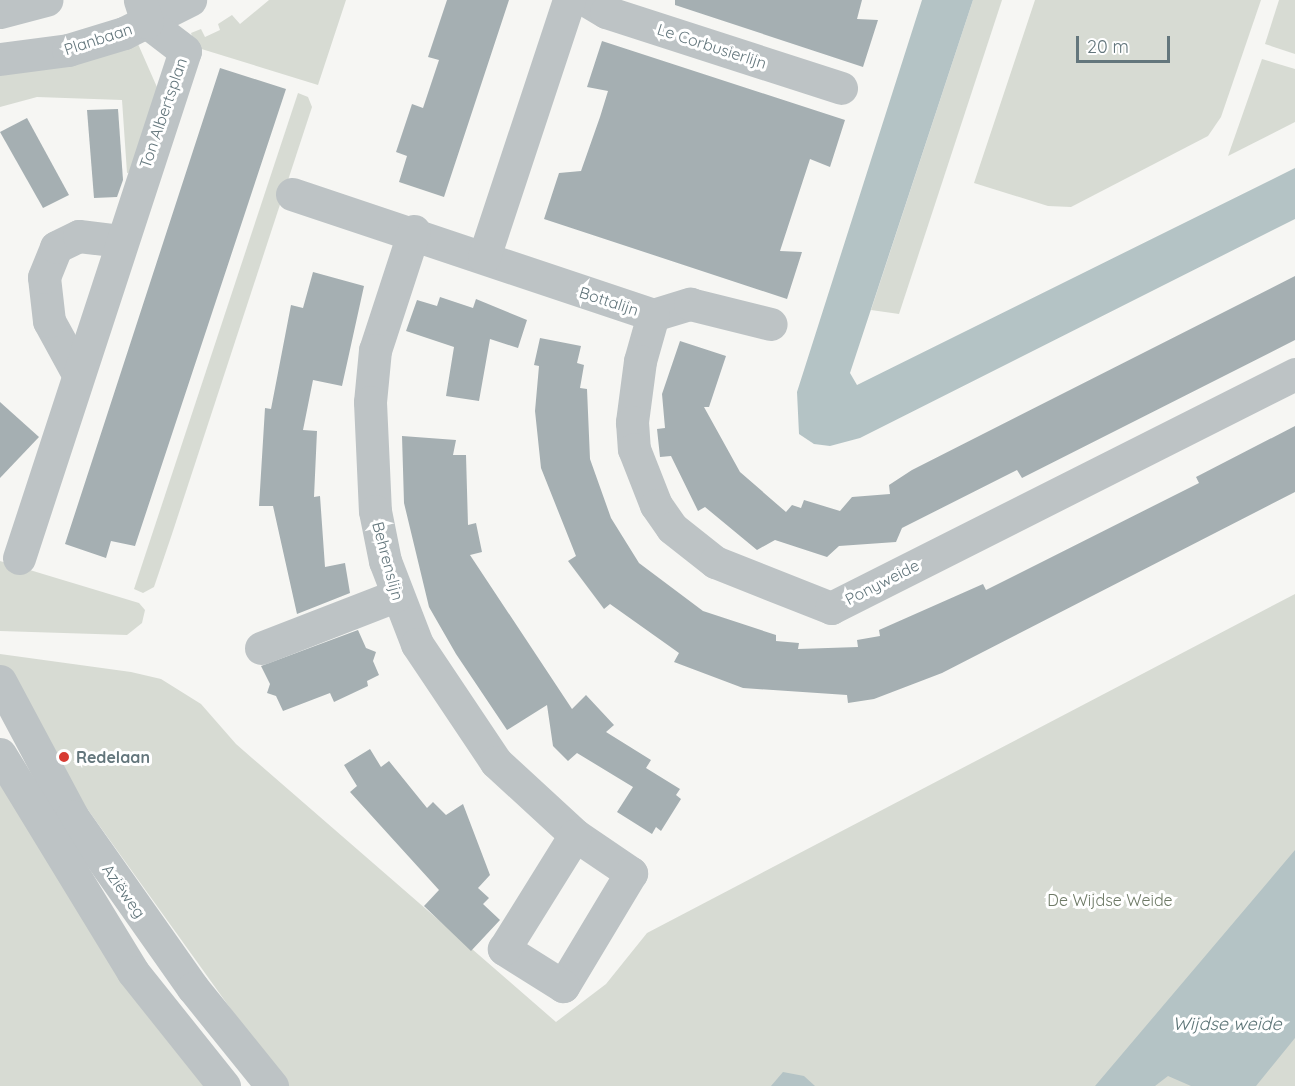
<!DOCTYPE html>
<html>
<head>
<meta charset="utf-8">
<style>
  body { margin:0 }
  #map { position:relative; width:1295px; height:1086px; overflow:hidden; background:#f6f6f3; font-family:Quicksand,sans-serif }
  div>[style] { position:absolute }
  .green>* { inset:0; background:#d7dbd3 }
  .water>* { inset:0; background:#b4c3c5 }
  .building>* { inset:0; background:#a5afb2 }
  .minor>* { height:33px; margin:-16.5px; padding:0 16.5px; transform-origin:16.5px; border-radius:16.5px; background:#bdc3c5 }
  .dots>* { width:16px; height:16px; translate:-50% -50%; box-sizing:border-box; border:3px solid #fff; border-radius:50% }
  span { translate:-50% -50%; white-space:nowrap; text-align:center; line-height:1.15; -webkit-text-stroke:6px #fff; paint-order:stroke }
  .street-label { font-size:16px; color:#63767c }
  .poi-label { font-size:16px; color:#63767c; font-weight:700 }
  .left { translate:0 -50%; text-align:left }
  .park-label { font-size:16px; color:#6e7a66 }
  .water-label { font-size:18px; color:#5e7678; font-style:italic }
  .scale { position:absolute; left:1076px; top:36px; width:94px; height:27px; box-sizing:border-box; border:3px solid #63767c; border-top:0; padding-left:8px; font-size:18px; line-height:21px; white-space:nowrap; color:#63767c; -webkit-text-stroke:4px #fff; paint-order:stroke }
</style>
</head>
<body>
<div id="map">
  <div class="green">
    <i style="clip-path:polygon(269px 0,346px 0,318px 85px,195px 47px,191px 33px,201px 29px,205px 37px,220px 30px,218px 24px,232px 15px,240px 24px)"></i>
    <i style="clip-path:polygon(973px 0,1002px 0,899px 314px,871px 310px)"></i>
    <i style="clip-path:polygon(1035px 0,1261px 0,1221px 117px,1208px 136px,1071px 207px,1048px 206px,974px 183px)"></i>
    <i style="clip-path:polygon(1279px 0,1295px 0,1295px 54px,1265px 44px)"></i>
    <i style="clip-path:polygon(138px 44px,160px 94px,137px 171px,127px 173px,122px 100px,37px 97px,0 107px,0 69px)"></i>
    <i style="clip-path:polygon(1262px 59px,1295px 69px,1295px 122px,1228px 156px)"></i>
    <i style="clip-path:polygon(298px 93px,308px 97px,312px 107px,172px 534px,154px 587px,143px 593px,134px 589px)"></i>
    <i style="clip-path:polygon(0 561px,139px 603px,145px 610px,142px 623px,127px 635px,0 631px)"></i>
    <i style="clip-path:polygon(1295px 594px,1295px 1086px,286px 1086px,58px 768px,0 666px,0 654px,131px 672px,161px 679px,201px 704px,236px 744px,556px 1022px,606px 984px,647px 933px)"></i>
    <i style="clip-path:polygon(0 781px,204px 1086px,0 1086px)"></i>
  </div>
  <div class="water">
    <i style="clip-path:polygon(922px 0,973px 0,850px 373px,857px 385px,1295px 168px,1295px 219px,860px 438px,830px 446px,814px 444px,799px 434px,797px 392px)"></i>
    <i style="clip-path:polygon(1295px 850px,1295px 1038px,1256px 1086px,1191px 1086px,1168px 1076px,1155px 1086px,1095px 1086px)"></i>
    <i style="clip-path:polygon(783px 1072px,804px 1076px,815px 1086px,771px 1086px)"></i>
  </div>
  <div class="building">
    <i style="clip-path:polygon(447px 0,509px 0,444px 197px,399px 182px,407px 156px,396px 152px,412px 104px,423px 108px,439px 60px,428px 57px)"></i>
    <i style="clip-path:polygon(675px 0,862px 0,857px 19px,878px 20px,863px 67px,675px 5px)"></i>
    <i style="clip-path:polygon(602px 41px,845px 120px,830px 167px,810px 159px,780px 251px,802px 252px,787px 299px,544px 219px,559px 173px,581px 171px,600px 117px,608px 91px,587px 87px)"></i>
    <i style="clip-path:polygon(220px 68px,286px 89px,135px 546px,111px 541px,106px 558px,65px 544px)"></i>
    <i style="clip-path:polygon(118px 109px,123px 180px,117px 197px,94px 198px,87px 110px)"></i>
    <i style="clip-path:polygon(27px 118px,69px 195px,43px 208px,0 132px)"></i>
    <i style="clip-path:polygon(313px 272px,364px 286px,342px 386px,313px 380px,303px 430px,317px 431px,314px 497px,320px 496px,325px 567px,345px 563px,350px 593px,297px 614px,273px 506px,259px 506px,265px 408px,271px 409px,291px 305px,303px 308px)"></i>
    <i style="clip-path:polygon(1295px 276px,1295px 340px,1022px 478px,1017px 470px,902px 528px,896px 542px,839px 546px,827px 557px,775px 540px,757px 550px,705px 507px,698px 511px,671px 456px,660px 457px,657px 429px,665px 428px,662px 394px,680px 341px,726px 356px,709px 407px,704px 407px,740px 472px,786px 512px,792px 505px,801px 508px,804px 500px,840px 511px,852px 497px,890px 494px,889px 485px,912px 470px)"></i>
    <i style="clip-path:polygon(440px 297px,473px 308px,476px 299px,527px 320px,518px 348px,490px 339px,479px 401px,446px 396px,454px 347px,406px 331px,417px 300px,437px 306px)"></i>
    <i style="clip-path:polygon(540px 338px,581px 346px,577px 363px,584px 365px,580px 388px,587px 389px,590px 459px,611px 518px,639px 563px,703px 611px,776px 635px,776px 641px,799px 643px,798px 649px,858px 647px,857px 640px,880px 636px,879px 630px,983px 584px,986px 590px,1199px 483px,1196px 477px,1295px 426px,1295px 492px,942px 673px,874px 699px,848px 703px,847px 695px,743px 688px,674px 662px,679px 653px,610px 604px,604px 609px,568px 561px,576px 556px,541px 468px,535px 411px,539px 366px,534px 365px)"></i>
    <i style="clip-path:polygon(0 402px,39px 437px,0 478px)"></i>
    <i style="clip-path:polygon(402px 436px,456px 440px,453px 455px,466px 455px,468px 525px,476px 523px,482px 552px,470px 555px,572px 709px,586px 695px,614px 725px,606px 732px,651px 760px,646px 768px,680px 789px,676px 795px,681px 799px,661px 831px,656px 827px,652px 834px,617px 812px,633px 787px,577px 753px,568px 761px,553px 746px,547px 705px,507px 730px,456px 654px,429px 607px,404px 503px)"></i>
    <i style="clip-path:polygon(358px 630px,366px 648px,376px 652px,373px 661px,379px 675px,367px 681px,368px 686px,334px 702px,330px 693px,283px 711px,276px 696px,267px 693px,270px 684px,261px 666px)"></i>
    <i style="clip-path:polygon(370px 749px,381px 767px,389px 761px,427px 808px,433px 802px,446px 815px,463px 804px,490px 875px,478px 888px,489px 898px,483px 904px,500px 920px,471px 951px,424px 906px,439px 890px,350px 792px,357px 786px,344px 765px)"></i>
  </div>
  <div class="minor">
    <i style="left:586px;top:0;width:23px;rotate:31deg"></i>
    <i style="left:606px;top:12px;width:247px;rotate:17.9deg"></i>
    <i style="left:0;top:12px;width:48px;rotate:-14.6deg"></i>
    <i style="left:0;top:59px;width:69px;rotate:-7.5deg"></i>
    <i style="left:68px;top:50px;width:59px;rotate:-16.9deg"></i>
    <i style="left:124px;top:33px;width:74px;rotate:-26.6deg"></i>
    <i style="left:292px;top:194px;width:381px;rotate:18.5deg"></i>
    <i style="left:653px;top:315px;width:39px;rotate:-17deg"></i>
    <i style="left:690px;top:304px;width:83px;rotate:13.9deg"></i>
    <i style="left:414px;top:231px;width:125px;rotate:108.1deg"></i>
    <i style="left:375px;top:350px;width:52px;rotate:95.5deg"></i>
    <i style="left:370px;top:402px;width:109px;rotate:87.4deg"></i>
    <i style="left:375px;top:511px;width:51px;rotate:78.7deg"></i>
    <i style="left:385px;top:561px;width:89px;rotate:68.9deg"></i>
    <i style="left:417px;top:644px;width:142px;rotate:56.2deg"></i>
    <i style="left:496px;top:762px;width:108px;rotate:42.7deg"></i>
    <i style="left:575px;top:835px;width:68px;rotate:34.2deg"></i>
    <i style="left:631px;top:873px;width:132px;rotate:121deg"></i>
    <i style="left:563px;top:986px;width:70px;rotate:-147.9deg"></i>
    <i style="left:504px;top:949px;width:134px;rotate:-58.1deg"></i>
    <i style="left:484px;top:257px;width:271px;rotate:-71.7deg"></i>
    <i style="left:653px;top:315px;width:48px;rotate:105.8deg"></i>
    <i style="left:640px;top:361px;width:62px;rotate:97.5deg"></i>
    <i style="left:632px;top:422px;width:27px;rotate:86deg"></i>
    <i style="left:634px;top:449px;width:60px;rotate:68.6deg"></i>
    <i style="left:656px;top:505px;width:28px;rotate:55deg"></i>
    <i style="left:672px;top:528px;width:55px;rotate:38.3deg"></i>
    <i style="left:715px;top:562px;width:125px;rotate:21.6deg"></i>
    <i style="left:831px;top:608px;width:520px;rotate:-26.76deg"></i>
    <i style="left:78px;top:374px;width:60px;rotate:-118.7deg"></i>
    <i style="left:49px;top:321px;width:44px;rotate:-96.5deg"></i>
    <i style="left:44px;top:277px;width:32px;rotate:-68deg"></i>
    <i style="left:56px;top:247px;width:25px;rotate:-26deg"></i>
    <i style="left:79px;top:236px;width:41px;rotate:7deg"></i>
    <i style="left:19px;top:558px;width:533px;rotate:-71.87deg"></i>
    <i style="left:185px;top:51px;width:48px;rotate:-142.7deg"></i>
    <i style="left:147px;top:22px;width:23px;rotate:-108deg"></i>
    <i style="left:261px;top:648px;width:144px;rotate:-21.2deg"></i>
    <i style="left:0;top:681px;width:153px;rotate:61.9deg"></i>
    <i style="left:72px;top:816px;width:210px;rotate:54.9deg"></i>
    <i style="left:193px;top:988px;width:126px;rotate:51.1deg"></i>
    <i style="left:0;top:754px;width:255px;rotate:58.6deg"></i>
    <i style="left:133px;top:972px;width:146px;rotate:51.4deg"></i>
  </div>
  <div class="dots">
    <i style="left:64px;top:757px;background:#d73b33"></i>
  </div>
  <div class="street-label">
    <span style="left:98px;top:39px;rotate:-18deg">Planbaan</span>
    <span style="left:712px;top:46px;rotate:18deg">Le Corbusierlijn</span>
    <span style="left:163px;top:113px;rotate:-71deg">Ton Albertsplan</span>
    <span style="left:609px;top:301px;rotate:18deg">Bottalijn</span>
    <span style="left:388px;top:561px;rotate:75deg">Behrenslijn</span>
    <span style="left:882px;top:582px;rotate:-27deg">Ponyweide</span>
    <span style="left:124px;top:891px;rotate:55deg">Aziëweg</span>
  </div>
  <div class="poi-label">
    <span class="left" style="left:76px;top:757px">Redelaan</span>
  </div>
  <div class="park-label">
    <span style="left:1110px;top:900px">De Wijdse Weide</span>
  </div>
  <div class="water-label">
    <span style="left:1227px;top:1024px">Wijdse weide</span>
  </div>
  <div class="scale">20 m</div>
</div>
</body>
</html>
